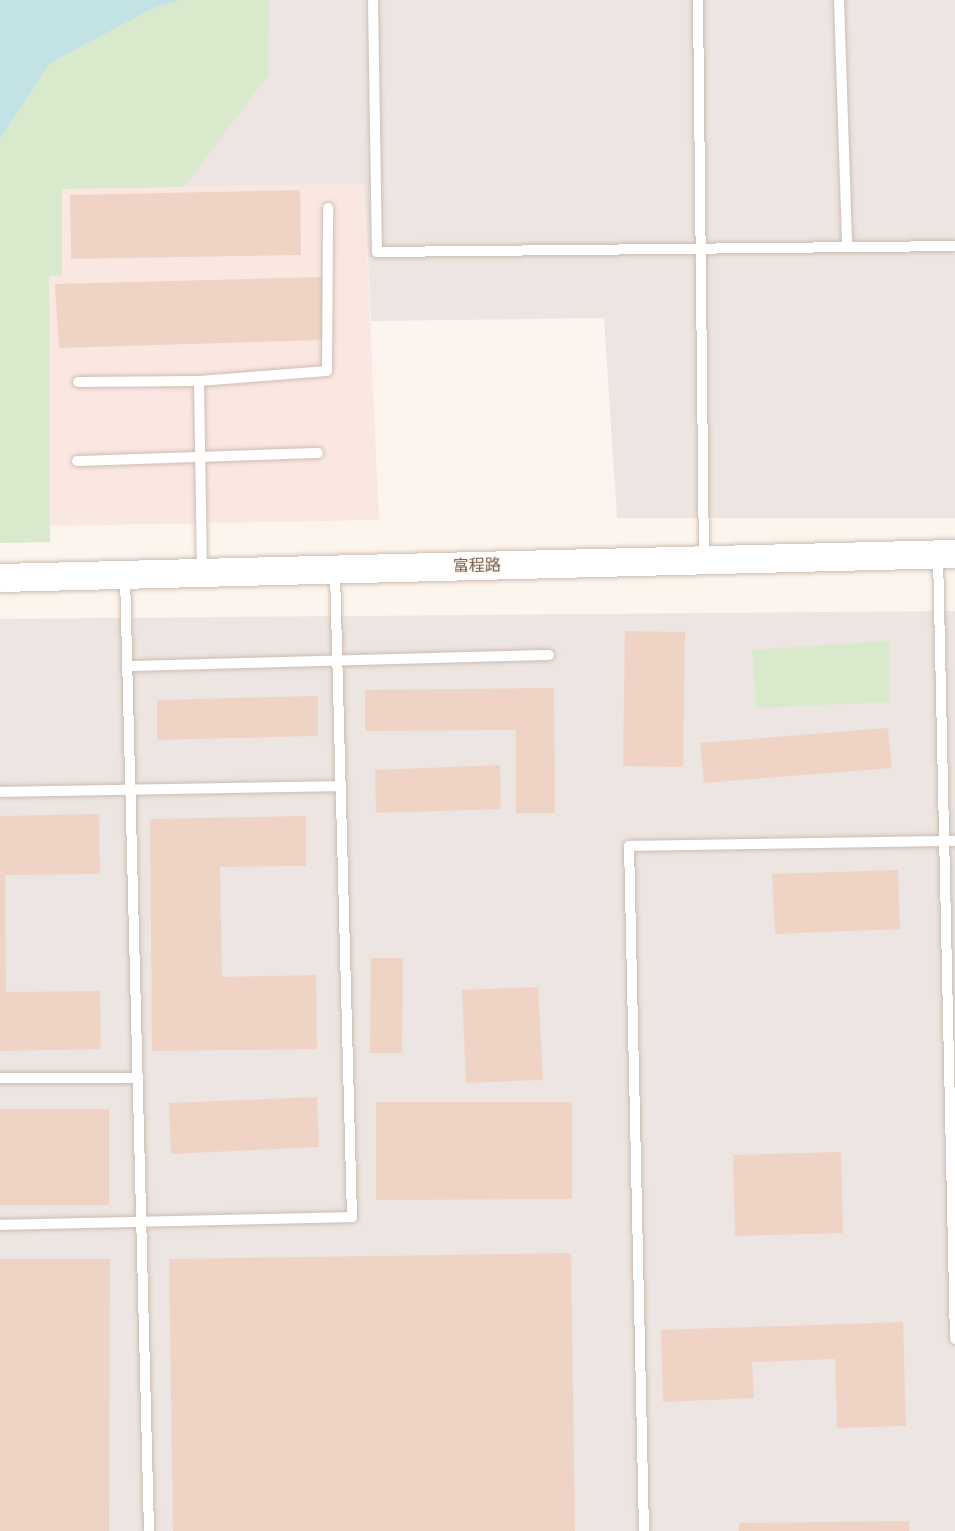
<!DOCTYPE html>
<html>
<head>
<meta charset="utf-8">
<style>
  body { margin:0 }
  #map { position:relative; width:955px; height:1531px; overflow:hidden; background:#fcf5ed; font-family:"IBM Plex Sans","Noto Sans SC",sans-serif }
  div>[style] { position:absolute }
  .commercial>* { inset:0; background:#fbe7e2 }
  .industrial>* { inset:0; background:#ece5e1 }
  .green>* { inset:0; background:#d9e9cb }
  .water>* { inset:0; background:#c2e2e5 }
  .building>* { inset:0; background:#efd4c6 }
  .roads { filter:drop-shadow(0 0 2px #cebdb2) drop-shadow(0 0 2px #cebdb2) }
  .lane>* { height:10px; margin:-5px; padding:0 5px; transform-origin:5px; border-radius:5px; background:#fff }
  .secondary>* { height:28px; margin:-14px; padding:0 14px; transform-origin:14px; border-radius:14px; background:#fff }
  span { translate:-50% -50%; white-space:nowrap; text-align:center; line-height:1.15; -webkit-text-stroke:4.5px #fef9f3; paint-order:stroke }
  .street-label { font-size:16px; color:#765b50 }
</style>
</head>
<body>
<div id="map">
  <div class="commercial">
    <i style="clip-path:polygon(364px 184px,379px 520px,0 527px,0 189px)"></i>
  </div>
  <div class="industrial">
    <i style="clip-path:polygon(0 0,955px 0,955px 518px,617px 518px,604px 318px,371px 321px,364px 184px,0 189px)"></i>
    <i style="clip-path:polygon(955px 611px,955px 1531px,0 1531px,0 619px)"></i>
  </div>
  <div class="green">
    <i style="clip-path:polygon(181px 0,269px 0,268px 75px,184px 187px,62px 189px,62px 275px,49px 277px,50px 542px,0 543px,0 139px,49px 64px,153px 8px)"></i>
    <i style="clip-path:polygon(889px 641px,889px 702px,757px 708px,752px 650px)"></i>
  </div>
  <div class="water">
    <i style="clip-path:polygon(0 0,181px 0,153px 8px,49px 64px,0 139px)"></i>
  </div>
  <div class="building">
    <i style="clip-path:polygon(300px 190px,301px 255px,71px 259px,70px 195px)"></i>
    <i style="clip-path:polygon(323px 277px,323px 340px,59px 348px,55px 284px)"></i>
    <i style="clip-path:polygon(625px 631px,685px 632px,683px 767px,623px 766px)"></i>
    <i style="clip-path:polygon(554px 688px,555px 813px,516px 813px,516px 730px,365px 731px,365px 690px)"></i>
    <i style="clip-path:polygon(318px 696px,318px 736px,157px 740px,157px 700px)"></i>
    <i style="clip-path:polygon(888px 728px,892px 768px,704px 783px,700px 743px)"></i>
    <i style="clip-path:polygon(500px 765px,501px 809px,376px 813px,375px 770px)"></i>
    <i style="clip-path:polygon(99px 814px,100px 874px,5px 875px,6px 992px,100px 991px,101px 1049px,0 1051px,0 816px)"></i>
    <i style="clip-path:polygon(306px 816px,306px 866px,220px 867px,222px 977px,316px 975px,317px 1049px,152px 1051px,150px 819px)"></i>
    <i style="clip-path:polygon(898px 870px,900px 929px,775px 934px,772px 874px)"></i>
    <i style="clip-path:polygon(371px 958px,403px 958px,402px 1053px,370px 1053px)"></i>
    <i style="clip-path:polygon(538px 987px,543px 1080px,466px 1083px,462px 990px)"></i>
    <i style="clip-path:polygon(317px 1097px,319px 1147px,171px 1154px,169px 1103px)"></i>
    <i style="clip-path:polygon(376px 1102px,572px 1102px,572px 1199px,376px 1200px)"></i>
    <i style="clip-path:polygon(0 1109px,109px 1109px,109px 1205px,0 1205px)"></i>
    <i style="clip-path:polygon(841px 1152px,843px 1233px,735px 1236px,733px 1155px)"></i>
    <i style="clip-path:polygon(571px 1253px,575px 1531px,173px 1531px,169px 1259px)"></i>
    <i style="clip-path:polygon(0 1259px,110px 1259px,109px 1531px,0 1531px)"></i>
    <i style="clip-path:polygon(903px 1322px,906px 1426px,837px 1428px,835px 1359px,752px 1362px,754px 1398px,663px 1402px,661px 1330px)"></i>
    <i style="clip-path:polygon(909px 1521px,909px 1531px,739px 1531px,739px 1523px)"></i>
  </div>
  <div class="roads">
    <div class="lane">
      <i style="left:373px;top:0;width:252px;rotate:89.1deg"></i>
      <i style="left:377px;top:252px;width:578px;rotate:-0.59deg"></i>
      <i style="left:698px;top:0;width:559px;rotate:89.39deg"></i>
      <i style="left:839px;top:0;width:247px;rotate:88.1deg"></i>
      <i style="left:199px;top:381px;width:190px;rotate:89.1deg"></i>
      <i style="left:78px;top:382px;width:121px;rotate:-0.5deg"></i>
      <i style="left:199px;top:381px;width:128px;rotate:-4.5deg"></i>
      <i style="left:327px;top:371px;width:163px;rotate:-89.6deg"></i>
      <i style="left:77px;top:461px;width:241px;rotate:-1.9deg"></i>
      <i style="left:938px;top:555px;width:784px;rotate:88.76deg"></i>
      <i style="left:125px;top:576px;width:955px;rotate:88.56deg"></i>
      <i style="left:128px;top:666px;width:421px;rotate:-1.5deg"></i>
      <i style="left:0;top:792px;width:341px;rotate:-1deg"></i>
      <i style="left:0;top:1078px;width:138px"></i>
      <i style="left:0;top:1225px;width:352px;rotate:-1.3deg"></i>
      <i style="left:352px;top:1217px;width:646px;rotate:-91.51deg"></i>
      <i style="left:644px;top:1531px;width:685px;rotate:-91.25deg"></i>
      <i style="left:629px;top:846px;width:326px;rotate:-0.9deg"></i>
    </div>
    <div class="secondary">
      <i style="left:0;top:578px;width:955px;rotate:-1.44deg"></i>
    </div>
  </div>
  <div class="street-label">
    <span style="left:477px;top:565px;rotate:-1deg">富程路</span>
  </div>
</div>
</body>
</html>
